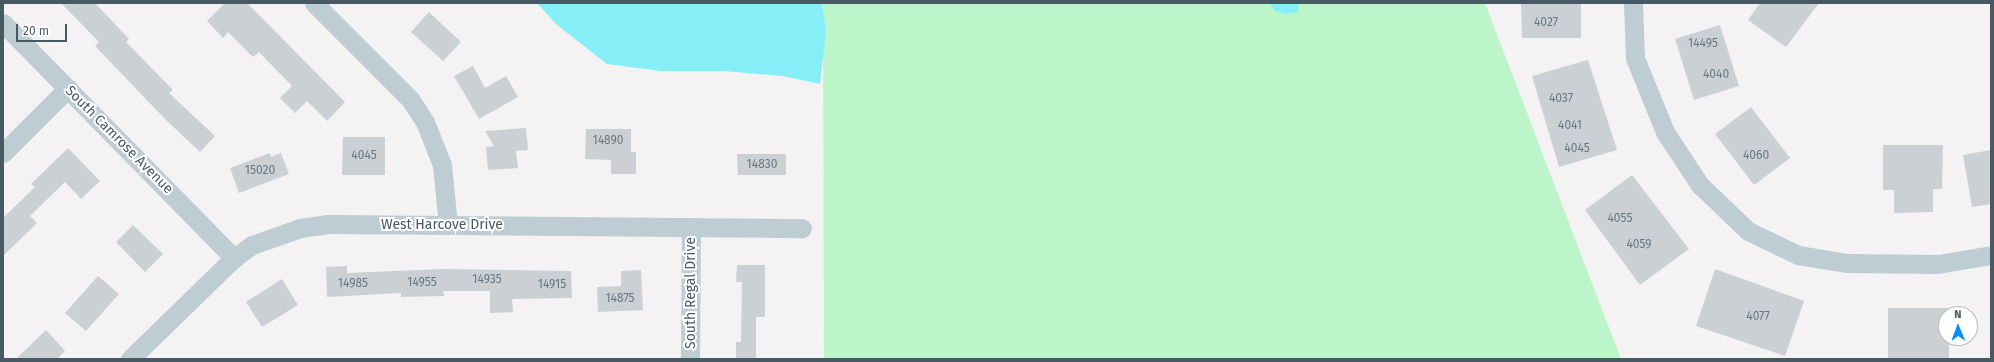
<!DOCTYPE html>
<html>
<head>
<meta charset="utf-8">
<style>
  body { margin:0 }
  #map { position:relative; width:1994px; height:362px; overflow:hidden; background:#f4f2f2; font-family:"Fira Sans",sans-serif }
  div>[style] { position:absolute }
  .green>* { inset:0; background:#bdf5cb }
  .water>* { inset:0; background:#86eef6 }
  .building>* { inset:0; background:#cbd0d5 }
  .street>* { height:19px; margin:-9.5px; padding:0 9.5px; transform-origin:9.5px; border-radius:9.5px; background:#beccd3 }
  span { translate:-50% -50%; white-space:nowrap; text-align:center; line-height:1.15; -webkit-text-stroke:4px #fff; paint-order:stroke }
  .number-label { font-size:12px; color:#68777f }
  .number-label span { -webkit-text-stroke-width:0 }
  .street-label { font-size:14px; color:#475962 }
  .frame { position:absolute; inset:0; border:4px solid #475962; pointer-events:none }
  .north { position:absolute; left:1938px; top:306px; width:40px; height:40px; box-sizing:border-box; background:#fff; border:1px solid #b5bdc0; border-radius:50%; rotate:359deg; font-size:11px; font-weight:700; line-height:16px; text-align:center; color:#475962 }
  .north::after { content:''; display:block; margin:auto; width:14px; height:18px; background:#0691fa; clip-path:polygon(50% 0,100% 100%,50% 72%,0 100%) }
  .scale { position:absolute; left:16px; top:24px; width:51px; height:18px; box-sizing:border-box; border:2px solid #475962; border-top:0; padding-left:5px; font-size:12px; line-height:14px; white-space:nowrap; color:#475962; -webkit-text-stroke:3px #fff; paint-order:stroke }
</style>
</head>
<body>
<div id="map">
  <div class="green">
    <i style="clip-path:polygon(823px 3px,1485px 3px,1621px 359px,824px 359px)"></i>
  </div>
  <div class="water">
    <i style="clip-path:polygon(537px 3px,822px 3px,826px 31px,820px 84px,783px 76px,724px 71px,661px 71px,607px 64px,556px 24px)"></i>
    <i style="clip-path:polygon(1269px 3px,1299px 3px,1298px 12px,1286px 14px,1275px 11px)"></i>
  </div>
  <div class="building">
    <i style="clip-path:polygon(61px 3px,95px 3px,129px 39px,126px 42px,173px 90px,169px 93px,215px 136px,200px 152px,165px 119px,95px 46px,99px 42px)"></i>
    <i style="clip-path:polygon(225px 3px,247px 3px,345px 102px,327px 121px,307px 101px,295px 113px,280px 98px,292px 86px,259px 52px,253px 57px,228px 32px,223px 38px,207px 21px)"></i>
    <i style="clip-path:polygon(1521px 3px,1581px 3px,1581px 38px,1522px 38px)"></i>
    <i style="clip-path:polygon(1760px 3px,1819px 3px,1786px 47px,1748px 20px)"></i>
    <i style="clip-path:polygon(429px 12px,461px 42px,443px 61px,411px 32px)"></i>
    <i style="clip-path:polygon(1720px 25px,1739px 86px,1694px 100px,1675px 39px)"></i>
    <i style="clip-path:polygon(1588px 60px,1617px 150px,1559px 167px,1532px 76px)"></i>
    <i style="clip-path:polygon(473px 66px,485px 88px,506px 76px,518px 97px,479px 119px,454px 76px)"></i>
    <i style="clip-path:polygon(1751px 107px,1790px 158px,1754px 185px,1715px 134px)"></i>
    <i style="clip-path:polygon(526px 128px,528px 150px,516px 151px,518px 168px,488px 170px,486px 147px,494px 146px,485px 131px)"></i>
    <i style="clip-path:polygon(586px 129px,631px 129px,631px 152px,636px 152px,636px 174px,611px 174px,611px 160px,585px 159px)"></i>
    <i style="clip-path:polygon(343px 137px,385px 137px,385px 175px,342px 175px)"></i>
    <i style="clip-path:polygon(1883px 145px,1943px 145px,1942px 189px,1933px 189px,1933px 212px,1894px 213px,1894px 190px,1883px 190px)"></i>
    <i style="clip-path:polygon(68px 148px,100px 181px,81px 199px,65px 182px,30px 216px,37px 223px,3px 256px,3px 218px,35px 187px,31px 184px)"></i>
    <i style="clip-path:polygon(1991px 150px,1991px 204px,1972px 207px,1963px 155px)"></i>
    <i style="clip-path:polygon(270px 153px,271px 157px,281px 153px,289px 174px,239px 193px,230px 168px)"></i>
    <i style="clip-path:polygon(737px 154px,786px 154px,786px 175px,738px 175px)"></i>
    <i style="clip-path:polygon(1632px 175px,1689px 249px,1640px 285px,1585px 210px)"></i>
    <i style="clip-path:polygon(133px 225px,163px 254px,145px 272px,116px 242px)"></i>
    <i style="clip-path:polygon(737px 265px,765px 265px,765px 317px,756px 317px,756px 359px,736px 359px,736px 342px,741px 342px,742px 282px,736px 282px)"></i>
    <i style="clip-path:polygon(347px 266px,347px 273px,443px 269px,571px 271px,572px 298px,512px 299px,513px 312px,490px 313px,490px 291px,443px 291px,444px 296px,401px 297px,401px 293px,327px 297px,326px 267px)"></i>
    <i style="clip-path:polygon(1715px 269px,1804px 301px,1785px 356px,1696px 326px)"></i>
    <i style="clip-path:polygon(641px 270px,643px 310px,598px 312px,597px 287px,621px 286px,621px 271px)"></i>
    <i style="clip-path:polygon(98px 276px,119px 294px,86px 331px,65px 313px)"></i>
    <i style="clip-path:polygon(282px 279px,298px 305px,262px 327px,246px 302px)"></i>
    <i style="clip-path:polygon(1888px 308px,1949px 308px,1949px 314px,1946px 314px,1946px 338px,1949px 338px,1949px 359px,1888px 359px)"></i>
    <i style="clip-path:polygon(46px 330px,65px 351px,57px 359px,16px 359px)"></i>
  </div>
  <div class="street">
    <i style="left:314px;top:3px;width:136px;rotate:45deg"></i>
    <i style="left:410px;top:99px;width:27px;rotate:57deg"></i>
    <i style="left:425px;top:122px;width:46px;rotate:68.4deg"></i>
    <i style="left:442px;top:165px;width:60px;rotate:84.3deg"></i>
    <i style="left:1633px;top:3px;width:55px;rotate:87.9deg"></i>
    <i style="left:1635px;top:58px;width:80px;rotate:67.9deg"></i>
    <i style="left:1665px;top:132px;width:64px;rotate:56.6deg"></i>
    <i style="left:1700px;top:185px;width:66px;rotate:43.8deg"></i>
    <i style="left:1748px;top:231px;width:55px;rotate:25.6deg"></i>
    <i style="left:1798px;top:255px;width:50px;rotate:9.3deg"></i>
    <i style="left:1847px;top:263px;width:91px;rotate:0.6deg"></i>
    <i style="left:1938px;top:264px;width:54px;rotate:-9.6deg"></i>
    <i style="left:3px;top:23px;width:330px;rotate:45.5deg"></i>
    <i style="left:3px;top:153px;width:92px;rotate:-45deg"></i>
    <i style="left:130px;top:359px;width:145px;rotate:-44.2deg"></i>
    <i style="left:234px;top:258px;width:22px;rotate:-36deg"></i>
    <i style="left:252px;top:245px;width:51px;rotate:-19.5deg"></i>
    <i style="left:300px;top:228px;width:27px;rotate:-8deg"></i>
    <i style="left:327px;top:224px;width:475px;rotate:0.5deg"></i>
    <i style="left:690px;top:359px;width:132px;rotate:-89.6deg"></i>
  </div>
  <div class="number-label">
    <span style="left:1546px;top:23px">4027</span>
    <span style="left:1703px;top:44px">14495</span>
    <span style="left:1716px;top:75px">4040</span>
    <span style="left:1561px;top:99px">4037</span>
    <span style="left:1570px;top:126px">4041</span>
    <span style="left:608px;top:141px">14890</span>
    <span style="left:1577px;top:149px">4045</span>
    <span style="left:364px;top:156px">4045</span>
    <span style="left:1756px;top:156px">4060</span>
    <span style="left:762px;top:165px">14830</span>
    <span style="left:260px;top:171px">15020</span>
    <span style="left:1620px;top:219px">4055</span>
    <span style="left:1639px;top:245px">4059</span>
    <span style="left:487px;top:280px">14935</span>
    <span style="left:422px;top:283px">14955</span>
    <span style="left:353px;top:284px">14985</span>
    <span style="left:552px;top:285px">14915</span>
    <span style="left:620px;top:299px">14875</span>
    <span style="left:1758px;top:317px">4077</span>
  </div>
  <div class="street-label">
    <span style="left:119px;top:140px;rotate:45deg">South Camrose Avenue</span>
    <span style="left:442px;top:225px">West Harcove Drive</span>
    <span style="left:691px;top:293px;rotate:-90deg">South Regal Drive</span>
  </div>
  <div class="frame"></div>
  <div class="north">N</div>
  <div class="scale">20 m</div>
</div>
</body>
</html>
